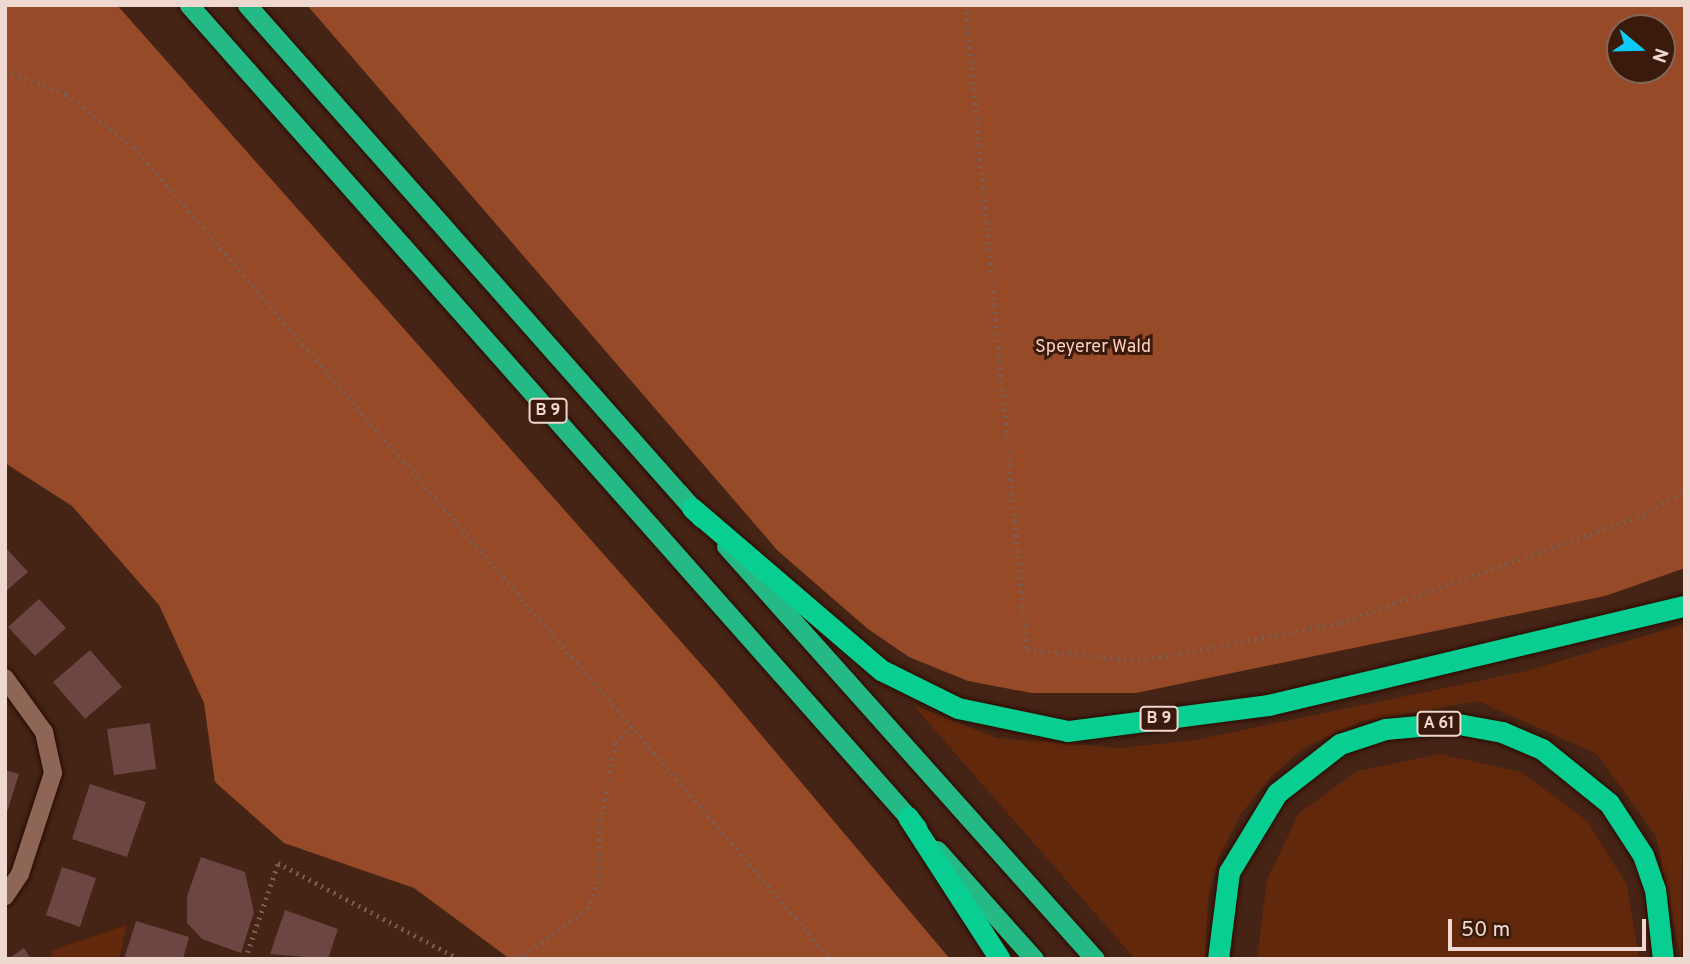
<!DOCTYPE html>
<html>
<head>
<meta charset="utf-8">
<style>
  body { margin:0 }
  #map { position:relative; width:1690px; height:964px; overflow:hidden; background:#452315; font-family:Overpass,sans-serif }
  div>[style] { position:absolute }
  .green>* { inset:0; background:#62280c }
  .forest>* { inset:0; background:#974a28 }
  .building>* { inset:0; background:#6d4543 }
  .path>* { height:4.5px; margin-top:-2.25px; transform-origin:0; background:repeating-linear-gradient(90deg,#7a5c50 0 2px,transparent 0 7px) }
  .roads { filter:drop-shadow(0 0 2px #2a0b01) drop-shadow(0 0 2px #2a0b01) }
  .minor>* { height:18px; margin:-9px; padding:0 9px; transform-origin:9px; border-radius:9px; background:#8d6656 }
  .trunk>* { height:19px; margin:-9.5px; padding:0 9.5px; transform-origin:9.5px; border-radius:9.5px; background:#24b985 }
  .motorway>* { height:21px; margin:-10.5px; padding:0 10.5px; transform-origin:10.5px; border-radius:10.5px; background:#09ce91 }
  span { translate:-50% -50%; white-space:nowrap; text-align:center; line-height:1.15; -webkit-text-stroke:6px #3a1a0b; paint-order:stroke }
  .shield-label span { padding:2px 5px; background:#3a1a0b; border:2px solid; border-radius:5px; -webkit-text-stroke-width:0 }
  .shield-label { font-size:16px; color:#efd8cf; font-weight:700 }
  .park-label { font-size:18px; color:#fed0be }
  .frame { position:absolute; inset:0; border:7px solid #efd8cf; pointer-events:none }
  .north { position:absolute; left:1606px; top:14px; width:70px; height:70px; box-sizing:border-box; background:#3a1a0b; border:2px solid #826659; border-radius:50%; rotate:109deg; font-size:19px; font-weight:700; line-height:28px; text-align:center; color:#efd8cf }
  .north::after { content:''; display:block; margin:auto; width:24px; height:32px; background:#0ecafa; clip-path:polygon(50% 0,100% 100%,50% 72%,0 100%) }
  .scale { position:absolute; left:1448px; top:919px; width:198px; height:32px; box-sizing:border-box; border:4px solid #efd8cf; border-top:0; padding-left:9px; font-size:21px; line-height:24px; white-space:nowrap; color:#efd8cf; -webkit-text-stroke:5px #3a1a0b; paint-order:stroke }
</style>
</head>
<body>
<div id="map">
  <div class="green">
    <i style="clip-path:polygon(1685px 624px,1681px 959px,1656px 836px,1597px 754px,1478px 701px,1360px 722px,1304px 748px,1272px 776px,1240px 815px,1219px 857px,1208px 898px,1205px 959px,1135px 959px,913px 705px,997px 738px,1121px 748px,1195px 740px,1526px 671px)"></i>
    <i style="clip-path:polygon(1440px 754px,1521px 772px,1587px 821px,1627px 885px,1639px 959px,1257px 959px,1267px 880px,1299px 813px,1357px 771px)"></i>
    <i style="clip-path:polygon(127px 925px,119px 959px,54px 959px,50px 951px)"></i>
  </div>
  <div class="forest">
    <i style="clip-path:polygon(117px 5px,715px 680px,950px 959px,510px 959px,414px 888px,284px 843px,215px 782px,204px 703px,159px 605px,72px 506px,5px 463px,5px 6px)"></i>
    <i style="clip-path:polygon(evenodd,307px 5px,1685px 5px,1685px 568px,1605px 596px,1136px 693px,1032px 693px,968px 681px,909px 657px,868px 629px,778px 551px,307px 5px,1620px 28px,1662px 28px,1662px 70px,1620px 70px,1620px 28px)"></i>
  </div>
  <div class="building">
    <i style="clip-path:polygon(5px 547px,28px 572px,5px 592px)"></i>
    <i style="clip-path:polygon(39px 599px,66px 628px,35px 656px,8px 627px)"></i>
    <i style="clip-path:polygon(90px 650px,122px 687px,85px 719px,53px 682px)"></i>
    <i style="clip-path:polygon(150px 723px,156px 769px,114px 775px,107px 729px)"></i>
    <i style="clip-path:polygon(5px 770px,19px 774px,6px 815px,5px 815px)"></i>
    <i style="clip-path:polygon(90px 784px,146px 802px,127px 857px,72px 839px)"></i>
    <i style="clip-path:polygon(201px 857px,245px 872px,254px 912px,241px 953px,202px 939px,187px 923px,187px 896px)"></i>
    <i style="clip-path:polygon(62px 867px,96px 878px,80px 927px,46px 915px)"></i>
    <i style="clip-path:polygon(285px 910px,338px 929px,328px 959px,270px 954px)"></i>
    <i style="clip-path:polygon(136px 921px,189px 937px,183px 959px,124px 959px)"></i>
    <i style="clip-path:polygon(24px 948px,31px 959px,8px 959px)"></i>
  </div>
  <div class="path">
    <i style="left:966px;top:5px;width:647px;rotate:84.59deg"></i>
    <i style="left:1027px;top:649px;width:112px;rotate:6.2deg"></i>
    <i style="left:1138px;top:661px;width:206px;rotate:-10.7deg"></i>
    <i style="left:1340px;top:623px;width:323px;rotate:-19.6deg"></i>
    <i style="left:1644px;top:515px;width:48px;rotate:-31.4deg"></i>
    <i style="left:5px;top:70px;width:66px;rotate:21.5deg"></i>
    <i style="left:66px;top:94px;width:86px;rotate:37.9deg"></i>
    <i style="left:134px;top:147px;width:1070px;rotate:49.36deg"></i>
    <i style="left:245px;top:959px;width:102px;rotate:-71deg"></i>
    <i style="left:278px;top:863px;width:205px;rotate:27.9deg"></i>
    <i style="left:506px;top:959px;width:18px;rotate:-13deg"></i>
    <i style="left:524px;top:955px;width:78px;rotate:-36.1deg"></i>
    <i style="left:587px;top:909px;width:35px;rotate:-68deg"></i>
    <i style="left:600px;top:876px;width:48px;rotate:-91.2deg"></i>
    <i style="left:599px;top:828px;width:87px;rotate:-79.5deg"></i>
    <i style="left:615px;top:742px;width:23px;rotate:-40deg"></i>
  </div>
  <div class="roads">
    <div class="minor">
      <i style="left:5px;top:678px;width:67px;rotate:54.2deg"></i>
      <i style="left:44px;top:732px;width:42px;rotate:77.6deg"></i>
      <i style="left:53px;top:773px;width:106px;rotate:108.1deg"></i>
      <i style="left:20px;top:874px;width:27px;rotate:124deg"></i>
    </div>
    <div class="trunk">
      <i style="left:189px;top:5px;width:1098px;rotate:48.47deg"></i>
      <i style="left:247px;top:5px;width:685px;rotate:48.49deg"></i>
      <i style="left:726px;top:546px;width:554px;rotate:48.22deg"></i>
      <i style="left:937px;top:850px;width:146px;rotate:48.3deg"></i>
    </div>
    <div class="motorway">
      <i style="left:692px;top:508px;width:249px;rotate:40.6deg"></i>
      <i style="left:881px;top:670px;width:86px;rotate:26.3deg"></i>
      <i style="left:958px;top:708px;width:112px;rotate:11.8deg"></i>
      <i style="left:1068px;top:731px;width:202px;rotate:-7.4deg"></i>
      <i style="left:1268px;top:705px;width:429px;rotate:-13.4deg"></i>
      <i style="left:908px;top:817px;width:169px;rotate:57.1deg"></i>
      <i style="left:1218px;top:959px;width:88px;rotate:-82.8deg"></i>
      <i style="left:1229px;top:872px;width:92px;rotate:-58.7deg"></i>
      <i style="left:1277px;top:793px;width:80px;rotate:-37.9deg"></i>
      <i style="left:1340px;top:744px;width:47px;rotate:-18.4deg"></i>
      <i style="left:1385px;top:729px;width:68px;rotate:-5deg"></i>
      <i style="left:1453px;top:723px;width:50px;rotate:10.4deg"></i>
      <i style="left:1502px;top:732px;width:43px;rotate:23deg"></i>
      <i style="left:1542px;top:749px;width:86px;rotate:38.9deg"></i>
      <i style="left:1609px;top:803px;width:62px;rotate:56.8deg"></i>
      <i style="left:1643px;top:855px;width:36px;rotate:71deg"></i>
      <i style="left:1655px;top:889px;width:70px;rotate:83.5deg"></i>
    </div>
  </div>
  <div class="shield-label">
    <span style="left:548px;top:411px">B 9</span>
    <span style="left:1159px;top:719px">B 9</span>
    <span style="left:1439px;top:724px">A 61</span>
  </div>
  <div class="park-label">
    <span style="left:1093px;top:348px">Speyerer Wald</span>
  </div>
  <div class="frame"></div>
  <div class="north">N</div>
  <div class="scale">50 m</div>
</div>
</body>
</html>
